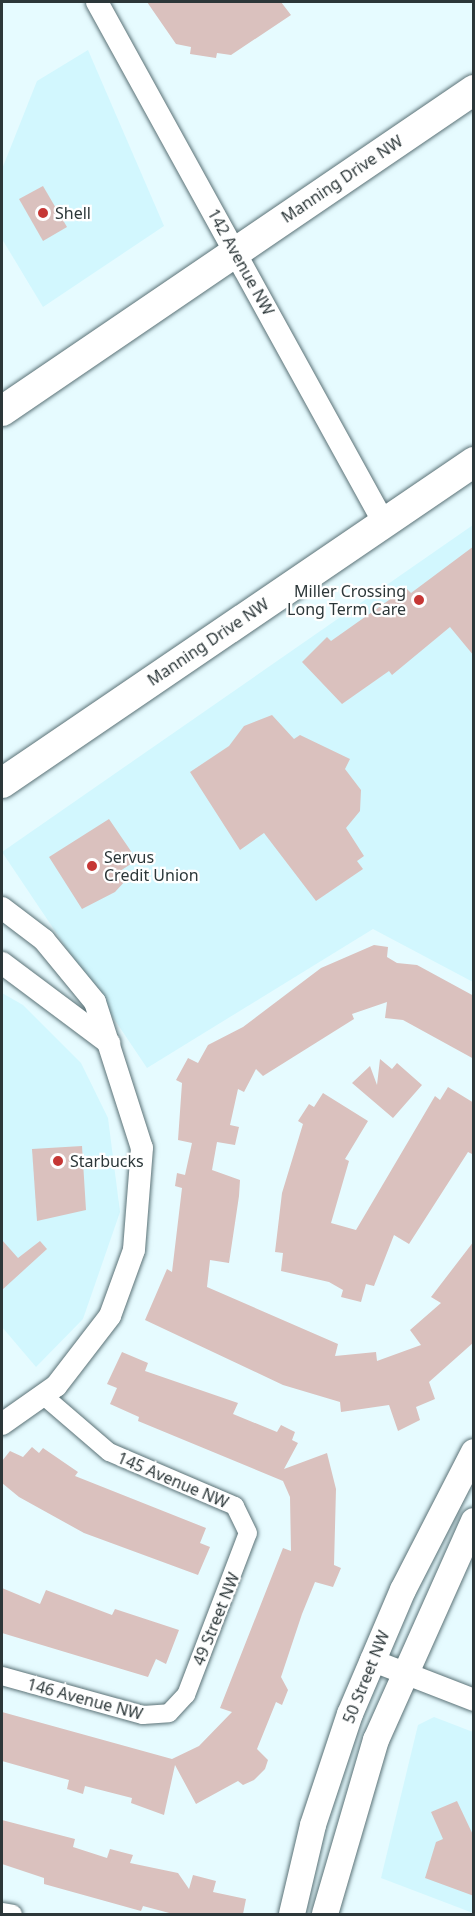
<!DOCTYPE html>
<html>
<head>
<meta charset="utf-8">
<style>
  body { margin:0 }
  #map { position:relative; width:475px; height:1916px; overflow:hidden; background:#e6fbff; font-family:"Noto Sans",sans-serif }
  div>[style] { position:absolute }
  .built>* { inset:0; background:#d2f7fe }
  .building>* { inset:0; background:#dac1be }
  .roads { filter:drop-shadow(0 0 2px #5b7277) drop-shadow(0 0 2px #5b7277) }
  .minor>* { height:18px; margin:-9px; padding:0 9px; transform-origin:9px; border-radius:9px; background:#fff }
  .tertiary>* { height:22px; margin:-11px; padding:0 11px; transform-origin:11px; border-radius:11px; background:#fff }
  .secondary>* { height:26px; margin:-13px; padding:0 13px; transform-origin:13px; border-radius:13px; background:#fff }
  .primary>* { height:30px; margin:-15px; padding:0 15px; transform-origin:15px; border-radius:15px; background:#fff }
  .dots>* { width:16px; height:16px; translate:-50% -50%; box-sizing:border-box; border:3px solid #fff; border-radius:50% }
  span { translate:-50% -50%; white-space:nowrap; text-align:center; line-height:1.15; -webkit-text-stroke:4.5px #fff; paint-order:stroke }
  .street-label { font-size:16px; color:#2c3739 }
  .poi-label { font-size:16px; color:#2c3739 }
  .left { translate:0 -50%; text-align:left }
  .right { translate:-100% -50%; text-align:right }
  .frame { position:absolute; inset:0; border:3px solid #2c3739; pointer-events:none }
</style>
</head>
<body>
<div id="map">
  <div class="built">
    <i style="clip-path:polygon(88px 50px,164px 226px,43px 307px,2px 239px,2px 169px,37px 81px)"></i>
    <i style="clip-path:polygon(473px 525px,473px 982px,373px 929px,147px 1068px,2px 852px)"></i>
    <i style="clip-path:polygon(2px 993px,23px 1005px,81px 1063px,108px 1118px,120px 1212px,83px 1319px,36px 1367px,2px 1327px)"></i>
    <i style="clip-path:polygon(434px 1717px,473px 1732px,473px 1913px,381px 1878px,418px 1725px)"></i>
  </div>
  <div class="building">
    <i style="clip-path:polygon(147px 2px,281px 2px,291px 15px,231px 55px,217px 53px,216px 58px,190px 54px,191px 47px,176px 44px)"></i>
    <i style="clip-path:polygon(43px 186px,67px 227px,43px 241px,19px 199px)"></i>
    <i style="clip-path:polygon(474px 546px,474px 656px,450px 627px,392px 675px,389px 671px,342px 704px,302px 662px,327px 637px,331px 641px,406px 588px,411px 593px)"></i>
    <i style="clip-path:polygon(272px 715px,294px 739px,300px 735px,350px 759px,345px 769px,361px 790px,360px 811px,346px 828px,364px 856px,357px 861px,363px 869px,316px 901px,264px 833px,240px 850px,190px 772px,229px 746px,244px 726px)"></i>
    <i style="clip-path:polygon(109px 819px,137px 860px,120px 871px,126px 880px,115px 892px,82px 909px,49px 857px)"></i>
    <i style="clip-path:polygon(374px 945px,388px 947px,387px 957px,397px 963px,417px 965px,474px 996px,474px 1059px,403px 1020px,385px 1018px,387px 1002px,352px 1014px,354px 1019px,263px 1076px,256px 1069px,244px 1092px,238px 1089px,230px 1125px,239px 1127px,235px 1145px,217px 1142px,212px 1170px,240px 1180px,239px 1196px,229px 1263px,210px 1260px,207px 1287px,338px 1344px,335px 1356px,376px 1352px,377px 1361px,421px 1345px,410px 1330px,441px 1303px,431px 1297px,474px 1241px,474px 1342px,429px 1382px,435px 1399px,416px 1407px,420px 1420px,398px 1431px,389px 1405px,341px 1412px,340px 1402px,283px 1385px,145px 1320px,167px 1269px,172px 1272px,182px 1188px,175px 1186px,177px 1173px,185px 1175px,192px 1143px,178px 1140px,182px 1083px,176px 1080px,188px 1058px,198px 1063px,208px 1045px,243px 1027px,321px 968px)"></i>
    <i style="clip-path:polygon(380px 1059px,392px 1069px,397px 1063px,422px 1085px,393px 1118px,352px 1083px,370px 1066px,377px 1085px)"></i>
    <i style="clip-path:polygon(448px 1087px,474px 1103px,474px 1155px,468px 1152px,409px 1244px,394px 1235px,374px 1286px,366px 1284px,361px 1302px,341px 1297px,343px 1290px,329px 1282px,281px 1271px,283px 1253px,275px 1252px,282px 1193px,303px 1124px,298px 1121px,309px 1104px,314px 1107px,323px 1093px,368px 1121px,345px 1159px,349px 1161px,331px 1223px,356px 1230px,435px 1096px,440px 1100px)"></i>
    <i style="clip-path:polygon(82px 1146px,86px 1210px,37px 1221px,32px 1149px)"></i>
    <i style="clip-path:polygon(2px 1240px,18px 1258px,40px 1241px,47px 1249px,2px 1290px)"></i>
    <i style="clip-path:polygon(122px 1352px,148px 1363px,145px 1371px,238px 1403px,233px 1414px,277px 1432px,281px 1425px,295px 1432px,292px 1440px,298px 1443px,284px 1469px,327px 1453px,336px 1489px,334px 1565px,341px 1568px,333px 1587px,315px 1582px,302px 1614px,281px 1677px,288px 1690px,282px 1705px,276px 1702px,257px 1749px,268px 1760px,265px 1769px,254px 1780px,243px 1785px,238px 1781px,196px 1804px,175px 1765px,164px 1815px,131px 1803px,132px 1798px,85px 1786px,83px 1794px,67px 1789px,69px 1780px,2px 1761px,2px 1712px,172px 1759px,199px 1746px,232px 1712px,220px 1708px,283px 1548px,291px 1551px,290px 1497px,283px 1481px,138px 1421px,139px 1417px,110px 1404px,117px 1388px,107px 1384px)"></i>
    <i style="clip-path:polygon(32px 1447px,39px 1453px,43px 1448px,78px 1472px,75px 1476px,206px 1528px,200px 1543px,210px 1547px,198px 1575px,84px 1533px,19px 1497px,2px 1483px,2px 1461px,10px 1451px,23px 1457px)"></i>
    <i style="clip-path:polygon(2px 1588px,40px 1604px,46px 1590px,112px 1615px,115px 1609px,179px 1630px,166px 1664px,156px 1659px,148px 1677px,2px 1633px)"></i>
    <i style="clip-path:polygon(457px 1801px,474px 1837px,474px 1896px,425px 1878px,436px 1842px,443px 1839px,431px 1812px)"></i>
    <i style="clip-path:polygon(2px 1820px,75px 1839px,73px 1847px,107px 1858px,110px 1849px,133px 1855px,130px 1863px,178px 1873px,189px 1889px,193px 1875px,216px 1881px,213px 1892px,246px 1899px,243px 1914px,173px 1914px,143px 1906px,141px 1911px,44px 1884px,44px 1878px,2px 1864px)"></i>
  </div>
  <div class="roads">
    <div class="minor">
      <i style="left:2px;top:1676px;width:146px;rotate:15.5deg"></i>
      <i style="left:143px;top:1715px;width:26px;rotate:-4deg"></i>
      <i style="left:169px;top:1713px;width:25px;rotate:-47deg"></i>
      <i style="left:186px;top:1695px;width:173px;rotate:-69.1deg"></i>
      <i style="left:248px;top:1533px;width:30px;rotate:-116deg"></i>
      <i style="left:235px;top:1506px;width:137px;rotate:-156.8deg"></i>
      <i style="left:109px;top:1452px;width:84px;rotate:-139.3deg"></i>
      <i style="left:2px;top:1912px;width:11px;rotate:10deg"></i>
    </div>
    <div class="tertiary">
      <i style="left:97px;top:2px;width:595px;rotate:61.15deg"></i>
      <i style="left:2px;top:908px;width:53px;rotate:37.3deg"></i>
      <i style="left:44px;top:940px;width:80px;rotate:50.6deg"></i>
      <i style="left:95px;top:1002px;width:153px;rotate:72.2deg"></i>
      <i style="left:142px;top:1148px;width:102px;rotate:94.5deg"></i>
      <i style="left:134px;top:1250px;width:70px;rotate:110deg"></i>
      <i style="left:110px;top:1316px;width:88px;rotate:127.6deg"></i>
      <i style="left:56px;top:1386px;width:66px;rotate:144.9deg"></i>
      <i style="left:2px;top:963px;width:134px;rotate:36.8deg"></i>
      <i style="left:371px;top:1660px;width:110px;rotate:21.2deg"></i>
    </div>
    <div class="secondary">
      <i style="left:292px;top:1914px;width:91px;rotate:-76.7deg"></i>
      <i style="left:313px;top:1825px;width:117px;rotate:-71.6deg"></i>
      <i style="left:350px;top:1714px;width:135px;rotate:-66.9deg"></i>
      <i style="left:403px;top:1590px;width:155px;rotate:-62.8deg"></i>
      <i style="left:325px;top:1914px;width:181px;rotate:-73.7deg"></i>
      <i style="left:376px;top:1740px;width:240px;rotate:-65.9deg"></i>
    </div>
    <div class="primary">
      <i style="left:2px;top:411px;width:571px;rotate:-34.22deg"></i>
      <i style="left:2px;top:783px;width:571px;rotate:-34.22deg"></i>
    </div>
  </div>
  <div class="dots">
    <i style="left:43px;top:213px;background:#c63735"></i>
    <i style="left:419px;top:600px;background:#c63735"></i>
    <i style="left:92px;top:866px;background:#c63735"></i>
    <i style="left:58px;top:1161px;background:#c63735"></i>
  </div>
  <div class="street-label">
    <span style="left:342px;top:179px;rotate:-34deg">Manning Drive NW</span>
    <span style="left:241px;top:262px;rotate:61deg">142 Avenue NW</span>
    <span style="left:208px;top:642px;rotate:-34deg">Manning Drive NW</span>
    <span style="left:173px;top:1480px;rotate:23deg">145 Avenue NW</span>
    <span style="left:216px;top:1619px;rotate:-68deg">49 Street NW</span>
    <span style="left:366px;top:1677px;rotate:-68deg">50 Street NW</span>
    <span style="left:85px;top:1699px;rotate:15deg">146 Avenue NW</span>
  </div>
  <div class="poi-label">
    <span class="left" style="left:55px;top:213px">Shell</span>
    <span class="right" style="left:406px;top:600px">Miller Crossing<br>Long Term Care</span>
    <span class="left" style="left:104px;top:866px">Servus<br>Credit Union</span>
    <span class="left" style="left:70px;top:1161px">Starbucks</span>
  </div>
  <div class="frame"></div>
</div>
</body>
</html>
